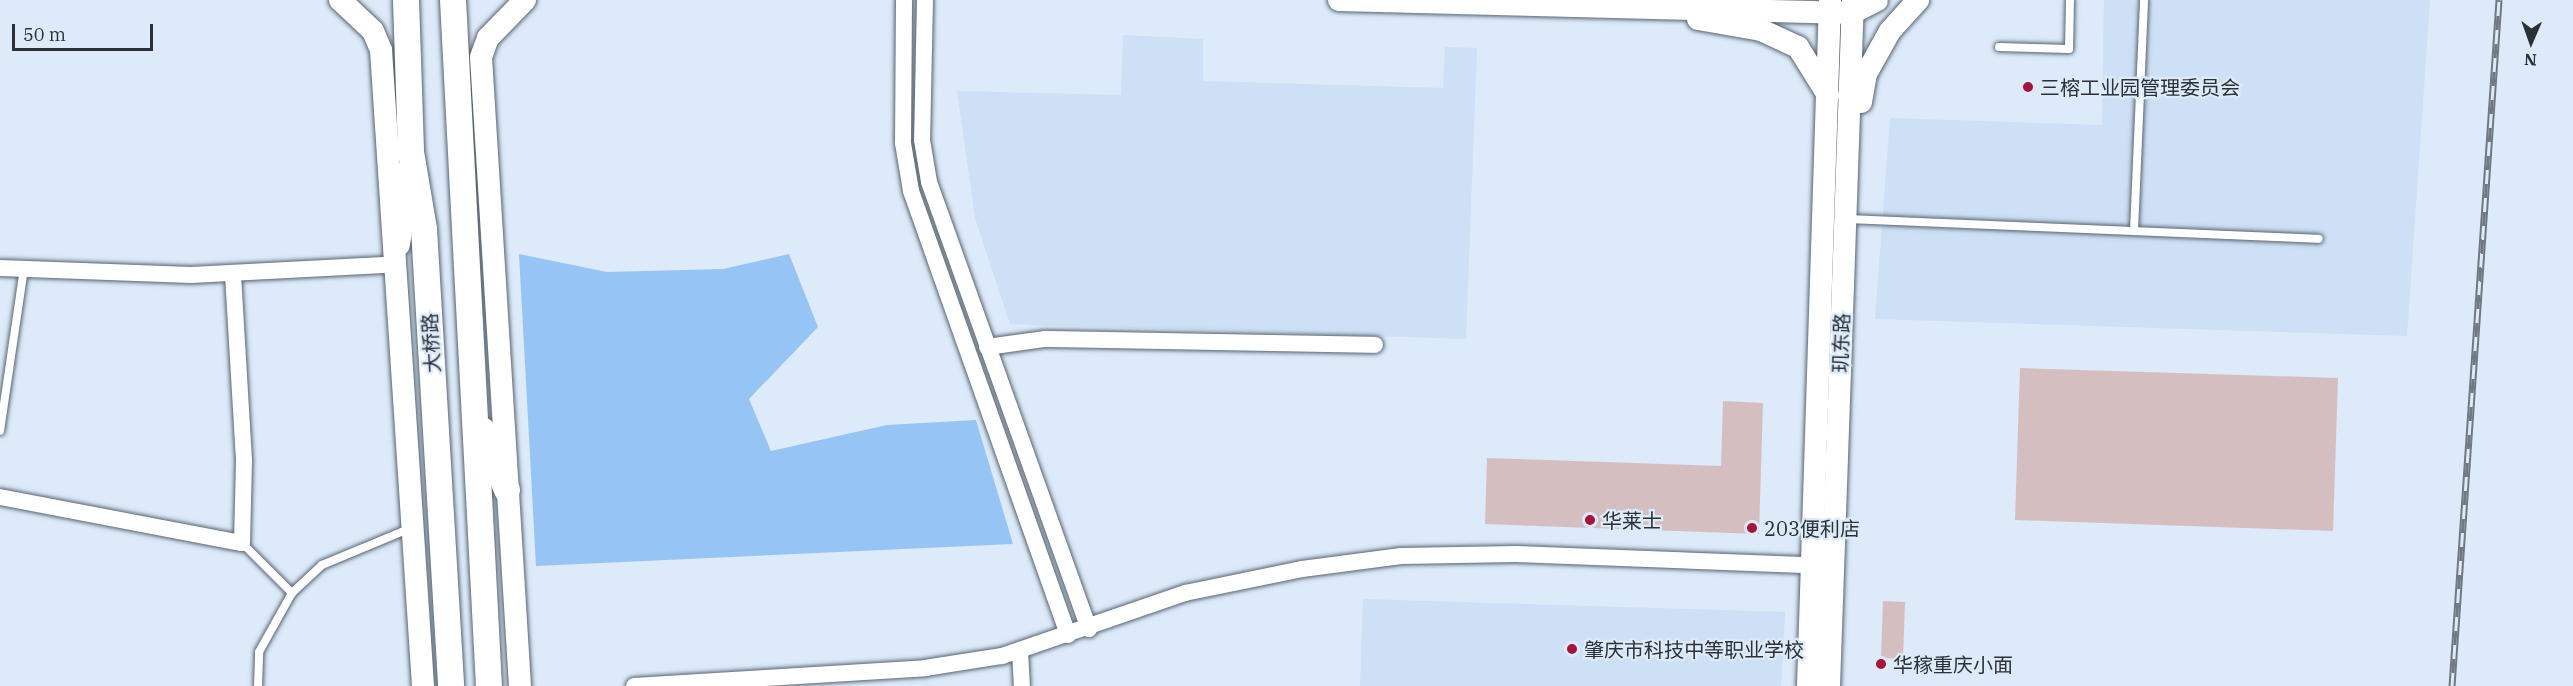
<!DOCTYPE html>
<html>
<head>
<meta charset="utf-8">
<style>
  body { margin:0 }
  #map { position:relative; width:2573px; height:686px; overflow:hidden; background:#dceaf9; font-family:"IBM Plex Serif","Noto Sans SC",serif }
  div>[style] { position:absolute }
  .built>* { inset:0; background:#cde0f5 }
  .green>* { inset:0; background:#96c5f5 }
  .building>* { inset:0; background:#d5bebf }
  .roads { filter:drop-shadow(0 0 2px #576471) drop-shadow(0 0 2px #576471) }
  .lane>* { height:8px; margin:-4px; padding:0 4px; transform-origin:4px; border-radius:4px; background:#fff }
  .street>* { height:16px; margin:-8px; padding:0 8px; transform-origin:8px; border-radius:8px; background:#fff }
  .secondary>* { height:22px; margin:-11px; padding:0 11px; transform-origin:11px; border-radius:11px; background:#fff }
  .primary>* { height:26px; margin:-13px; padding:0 13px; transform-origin:13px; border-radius:13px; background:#fff }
  .rail>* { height:7px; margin-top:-3.5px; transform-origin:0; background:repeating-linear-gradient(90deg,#dceaf9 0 14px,#707982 0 28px); box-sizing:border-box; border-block:2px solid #707982 }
  .dots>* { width:16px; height:16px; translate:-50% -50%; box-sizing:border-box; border:3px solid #dceaf9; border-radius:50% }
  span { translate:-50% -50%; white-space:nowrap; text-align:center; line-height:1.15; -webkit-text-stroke:4.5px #dceaf9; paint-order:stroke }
  .poi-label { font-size:20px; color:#2c3137 }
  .left { translate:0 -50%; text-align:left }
  .street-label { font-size:20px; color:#2c3137 }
  .north { position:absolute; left:2501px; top:12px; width:60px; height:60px; -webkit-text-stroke:4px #dceaf9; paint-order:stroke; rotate:182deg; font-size:16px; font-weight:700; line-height:24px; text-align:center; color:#2c3137 }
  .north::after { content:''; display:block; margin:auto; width:21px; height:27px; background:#2c3137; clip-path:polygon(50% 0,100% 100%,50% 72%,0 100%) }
  .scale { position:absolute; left:12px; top:24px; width:141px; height:27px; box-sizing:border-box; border:3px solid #2c3137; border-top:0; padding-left:8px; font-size:18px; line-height:21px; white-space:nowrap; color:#2c3137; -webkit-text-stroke:4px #dceaf9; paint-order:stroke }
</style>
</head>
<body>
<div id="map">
  <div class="built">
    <i style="clip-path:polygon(2104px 0,2430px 0,2407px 336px,1875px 319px,1890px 118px,2102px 125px)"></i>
    <i style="clip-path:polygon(1123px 35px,1203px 39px,1203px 81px,1443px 88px,1445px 47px,1477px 48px,1466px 339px,1010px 324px,975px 218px,957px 91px,1121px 95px)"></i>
    <i style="clip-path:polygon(1363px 599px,1785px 612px,1781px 686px,1360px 686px)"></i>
  </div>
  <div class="green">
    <i style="clip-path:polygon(519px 254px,607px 272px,723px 269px,789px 254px,818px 327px,749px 399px,771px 451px,887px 425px,976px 420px,1013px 544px,536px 566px)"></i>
  </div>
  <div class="building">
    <i style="clip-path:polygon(2020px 368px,2338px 378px,2333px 531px,2015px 520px)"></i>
    <i style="clip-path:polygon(1723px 401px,1763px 403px,1759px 534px,1485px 524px,1487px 458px,1721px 466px)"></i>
    <i style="clip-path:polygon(1883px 601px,1905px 602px,1903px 659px,1881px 658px)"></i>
  </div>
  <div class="roads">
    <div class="lane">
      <i style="left:1999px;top:47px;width:70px;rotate:1.6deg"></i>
      <i style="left:2069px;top:49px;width:49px;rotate:-88.8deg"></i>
      <i style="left:1846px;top:219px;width:473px;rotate:2.4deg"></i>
      <i style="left:2134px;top:231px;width:231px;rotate:-87.5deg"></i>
      <i style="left:0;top:431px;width:164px;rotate:-81.6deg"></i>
      <i style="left:242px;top:543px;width:71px;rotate:45deg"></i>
      <i style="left:258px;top:686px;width:34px;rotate:-88deg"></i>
      <i style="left:259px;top:652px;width:68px;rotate:-60.8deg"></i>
      <i style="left:292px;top:593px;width:41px;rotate:-43deg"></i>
      <i style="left:322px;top:565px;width:96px;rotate:-22.6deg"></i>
    </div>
    <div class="street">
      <i style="left:904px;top:0;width:143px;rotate:90.4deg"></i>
      <i style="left:903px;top:143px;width:49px;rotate:80.5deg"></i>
      <i style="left:911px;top:191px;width:471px;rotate:70.5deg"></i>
      <i style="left:925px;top:0;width:140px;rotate:91.2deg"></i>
      <i style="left:922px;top:140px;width:43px;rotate:80.5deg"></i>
      <i style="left:929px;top:182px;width:475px;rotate:70.3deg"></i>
      <i style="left:0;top:268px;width:191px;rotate:2.1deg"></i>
      <i style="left:191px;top:275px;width:207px;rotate:-3deg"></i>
      <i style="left:987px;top:347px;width:59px;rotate:-7.9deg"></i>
      <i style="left:1045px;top:339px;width:330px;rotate:1deg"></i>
      <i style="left:0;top:497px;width:246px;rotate:10.8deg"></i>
      <i style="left:242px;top:543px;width:83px;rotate:-88.6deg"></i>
      <i style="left:244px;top:460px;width:187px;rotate:-93.4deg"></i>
      <i style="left:1020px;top:650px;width:36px;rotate:87deg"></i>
      <i style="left:634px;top:686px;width:292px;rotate:-3.5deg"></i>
      <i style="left:925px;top:668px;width:78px;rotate:-8.9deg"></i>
      <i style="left:1002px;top:656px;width:194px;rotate:-19deg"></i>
      <i style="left:1185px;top:593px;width:119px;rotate:-11.6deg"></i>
      <i style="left:1302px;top:569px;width:100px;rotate:-7.5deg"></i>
      <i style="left:1401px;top:556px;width:115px;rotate:-1deg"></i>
      <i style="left:1516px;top:554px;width:307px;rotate:2.2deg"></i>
    </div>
    <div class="secondary">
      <i style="left:340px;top:0;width:45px;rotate:43.2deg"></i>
      <i style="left:373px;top:31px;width:21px;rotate:67deg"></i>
      <i style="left:381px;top:50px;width:637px;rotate:86.22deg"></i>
      <i style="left:1339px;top:0;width:513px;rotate:1.45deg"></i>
      <i style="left:1852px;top:13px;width:28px;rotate:-27deg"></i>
      <i style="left:1698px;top:19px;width:64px;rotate:9.9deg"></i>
      <i style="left:1761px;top:30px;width:41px;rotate:24.7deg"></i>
      <i style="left:1798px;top:47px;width:57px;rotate:58deg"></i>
      <i style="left:1861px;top:102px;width:28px;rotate:-80deg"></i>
      <i style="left:1866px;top:74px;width:49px;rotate:-60.8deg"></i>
      <i style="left:1890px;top:31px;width:42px;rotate:-47.9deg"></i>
      <i style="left:520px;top:686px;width:630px;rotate:-93.55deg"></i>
      <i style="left:481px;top:57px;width:20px;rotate:-70deg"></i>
      <i style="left:488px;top:38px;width:53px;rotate:-45.8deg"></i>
      <i style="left:1808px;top:686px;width:686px;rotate:-88.16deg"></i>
      <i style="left:1829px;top:686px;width:686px;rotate:-88deg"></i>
    </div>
    <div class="primary">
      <i style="left:406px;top:0;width:152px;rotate:88.1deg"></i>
      <i style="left:411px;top:152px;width:78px;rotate:80.4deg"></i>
      <i style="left:424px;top:229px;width:458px;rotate:86.6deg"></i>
      <i style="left:453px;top:0;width:687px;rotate:87deg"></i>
      <i style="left:397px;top:244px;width:72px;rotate:-81.2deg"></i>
      <i style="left:482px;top:430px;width:65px;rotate:67.4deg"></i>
    </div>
  </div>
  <div class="rail">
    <i style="left:2452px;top:686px;width:688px;rotate:-86.08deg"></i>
  </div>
  <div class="dots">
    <i style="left:2028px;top:87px;background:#a91239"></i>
    <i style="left:1590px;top:520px;background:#a91239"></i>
    <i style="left:1752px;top:528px;background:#a91239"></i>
    <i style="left:1572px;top:649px;background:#a91239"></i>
    <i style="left:1881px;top:664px;background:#a91239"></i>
  </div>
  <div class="poi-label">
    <span class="left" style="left:2040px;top:87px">三榕工业园管理委员会</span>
    <span class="left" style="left:1602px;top:520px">华莱士</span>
    <span class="left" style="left:1764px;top:528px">203便利店</span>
    <span class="left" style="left:1584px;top:649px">肇庆市科技中等职业学校</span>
    <span class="left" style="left:1893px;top:664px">华稼重庆小面</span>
  </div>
  <div class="street-label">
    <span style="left:431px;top:343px;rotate:-93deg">大桥路</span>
    <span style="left:1841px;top:343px;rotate:-88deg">玑东路</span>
  </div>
  <div class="north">N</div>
  <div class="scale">50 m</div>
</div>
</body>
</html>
